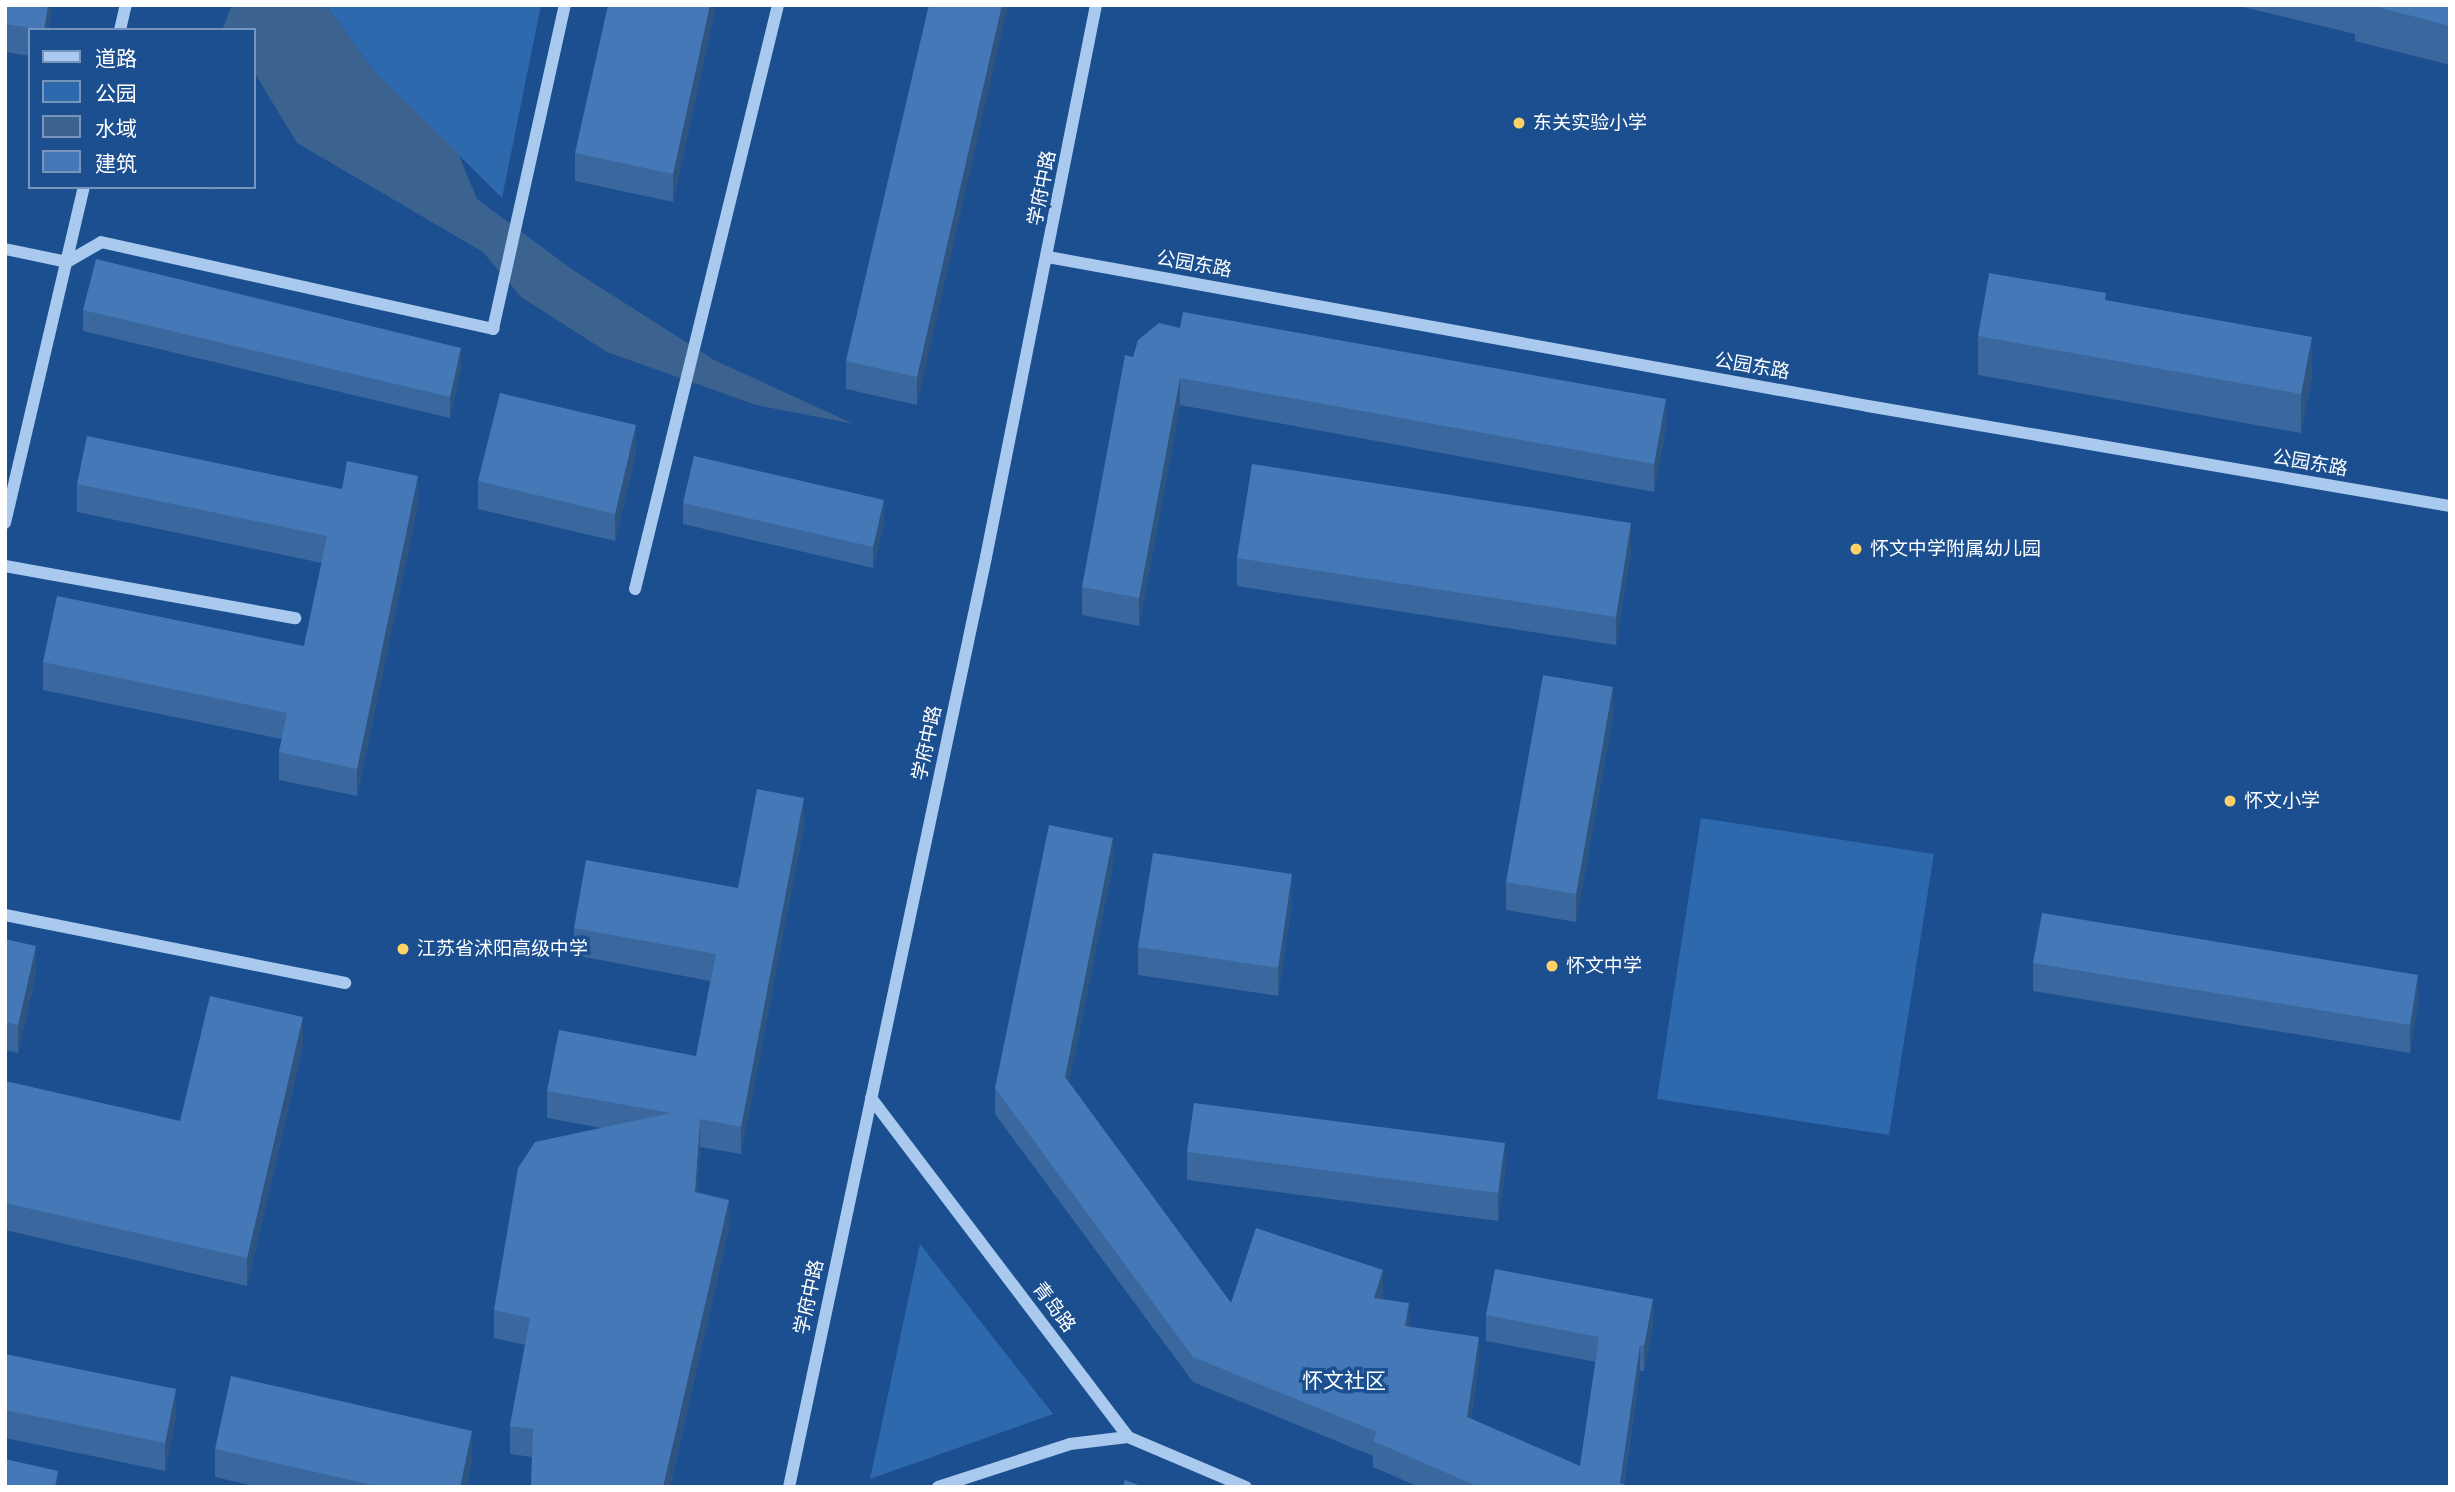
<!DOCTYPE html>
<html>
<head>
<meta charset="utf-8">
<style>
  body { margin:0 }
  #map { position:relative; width:2455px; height:1492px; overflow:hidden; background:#1b4f8f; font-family:"Public Sans","Noto Sans SC",sans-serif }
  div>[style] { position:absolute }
  .green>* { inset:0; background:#2e69ad }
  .water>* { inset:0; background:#3c6290 }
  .minor>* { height:12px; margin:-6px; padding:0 6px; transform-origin:6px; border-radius:6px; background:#a9c9ee }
  .wall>* { inset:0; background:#3a679d }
  .shaded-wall>* { inset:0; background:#305480 }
  .building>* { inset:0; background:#4478b7 }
  .dots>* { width:19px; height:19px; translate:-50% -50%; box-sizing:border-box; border:4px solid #1b4f8f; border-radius:50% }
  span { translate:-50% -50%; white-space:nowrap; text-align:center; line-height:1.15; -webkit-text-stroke:7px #1b4f8f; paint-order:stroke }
  .poi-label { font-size:19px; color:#fff }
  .left { translate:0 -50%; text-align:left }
  .street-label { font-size:19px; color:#fff }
  .neighbourhood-label { font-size:21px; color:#fff }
  .frame { position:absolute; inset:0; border:7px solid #fff; pointer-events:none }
  .legend { position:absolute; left:28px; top:28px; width:228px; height:161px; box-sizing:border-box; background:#1b4f8f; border:2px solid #7695bc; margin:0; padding:9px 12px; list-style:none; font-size:21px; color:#fff }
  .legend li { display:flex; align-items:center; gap:14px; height:35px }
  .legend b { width:35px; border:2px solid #7695bc }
</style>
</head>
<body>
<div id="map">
  <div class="green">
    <i style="clip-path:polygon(326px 5px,541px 5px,502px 198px,373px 70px)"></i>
    <i style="clip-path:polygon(1701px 818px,1934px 854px,1889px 1135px,1657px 1099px)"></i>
    <i style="clip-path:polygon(920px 1244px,1053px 1414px,870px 1479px)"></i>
  </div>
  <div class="water">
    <i style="clip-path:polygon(232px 5px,326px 5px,373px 70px,458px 153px,477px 199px,573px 270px,714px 360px,854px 424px,756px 405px,607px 352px,521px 297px,483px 252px,297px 143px,254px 72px,254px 30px,222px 30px)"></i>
  </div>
  <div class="minor">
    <i style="left:120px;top:30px;width:26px;rotate:-77deg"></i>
    <i style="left:5px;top:249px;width:63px;rotate:11.8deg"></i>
    <i style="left:67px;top:262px;width:39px;rotate:-30deg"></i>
    <i style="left:101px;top:242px;width:402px;rotate:12.5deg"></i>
    <i style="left:493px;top:329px;width:332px;rotate:-77.5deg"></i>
    <i style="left:1048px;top:257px;width:833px;rotate:10.3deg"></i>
    <i style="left:1868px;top:406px;width:591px;rotate:9.75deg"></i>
    <i style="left:5px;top:523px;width:345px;rotate:-76.8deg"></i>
    <i style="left:5px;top:566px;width:295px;rotate:10.2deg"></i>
    <i style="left:635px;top:589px;width:601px;rotate:-76.24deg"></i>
    <i style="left:5px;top:915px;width:347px;rotate:11.3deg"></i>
    <i style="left:871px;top:1098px;width:425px;rotate:52.8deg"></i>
    <i style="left:1128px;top:1437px;width:128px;rotate:23deg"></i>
    <i style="left:789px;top:1487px;width:951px;rotate:-78.04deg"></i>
    <i style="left:986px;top:557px;width:563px;rotate:-78.73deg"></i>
    <i style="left:938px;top:1487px;width:139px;rotate:-18deg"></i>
    <i style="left:1070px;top:1444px;width:58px;rotate:-6.9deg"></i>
  </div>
  <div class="wall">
    <i style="clip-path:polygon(5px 5px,52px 5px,48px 30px,30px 30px,30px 56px,5px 52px)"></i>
    <i style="clip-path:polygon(716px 5px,673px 202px,575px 181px,575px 153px)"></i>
    <i style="clip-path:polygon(929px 5px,917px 405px,846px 389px,846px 361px)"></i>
    <i style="clip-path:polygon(2235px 5px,2450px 5px,2450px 65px,2355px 41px,2355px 34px)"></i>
    <i style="clip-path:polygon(197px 187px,212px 187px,212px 190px)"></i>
    <i style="clip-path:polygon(2106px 300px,2312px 377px,2301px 433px,1978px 375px,1978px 336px)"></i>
    <i style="clip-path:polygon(83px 310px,461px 369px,450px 418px,83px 331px)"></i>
    <i style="clip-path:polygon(1180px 328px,1666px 427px,1654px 492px,1180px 405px,1139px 626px,1082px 615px,1082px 587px,1133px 357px)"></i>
    <i style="clip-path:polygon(636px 453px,615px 541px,478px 509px,478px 481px)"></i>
    <i style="clip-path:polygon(77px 484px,342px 489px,418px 504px,357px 796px,279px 780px,279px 752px,282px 739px,43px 690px,43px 662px,304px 646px,322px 563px,77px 512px)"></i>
    <i style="clip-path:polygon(683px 503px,884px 521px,873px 568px,683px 524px)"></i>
    <i style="clip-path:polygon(1631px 551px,1616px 645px,1237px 586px,1237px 558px)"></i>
    <i style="clip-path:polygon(1613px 715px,1576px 922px,1506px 910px,1506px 882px)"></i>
    <i style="clip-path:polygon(804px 825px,741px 1154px,700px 1147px,697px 1193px,729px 1227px,670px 1487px,531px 1487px,532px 1457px,510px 1454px,510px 1426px,525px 1345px,494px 1338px,494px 1310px,601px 1128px,547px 1118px,547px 1091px,696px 1056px,710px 981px,574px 955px,574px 928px,738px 888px)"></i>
    <i style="clip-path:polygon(1113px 864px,1069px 1082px,1231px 1303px,1383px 1296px,1382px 1299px,1409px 1327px,1479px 1363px,1471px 1419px,1580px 1466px,1596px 1362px,1486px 1341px,1486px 1315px,1653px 1325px,1644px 1371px,1640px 1371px,1624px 1484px,1629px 1487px,1419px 1487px,1373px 1467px,1373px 1456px,1193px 1382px,995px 1114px,995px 1088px)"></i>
    <i style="clip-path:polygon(1292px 902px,1278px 996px,1138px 975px,1138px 947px)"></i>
    <i style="clip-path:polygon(5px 939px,36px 974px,18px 1053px,5px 1050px)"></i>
    <i style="clip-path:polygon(2033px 963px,2418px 1003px,2410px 1053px,2033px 991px)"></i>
    <i style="clip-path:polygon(303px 1045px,247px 1286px,5px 1230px,5px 1081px,180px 1121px)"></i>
    <i style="clip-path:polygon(1187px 1152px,1505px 1171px,1498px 1221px,1187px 1180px)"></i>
    <i style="clip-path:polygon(5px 1354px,176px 1417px,165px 1471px,5px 1438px)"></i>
    <i style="clip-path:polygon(215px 1449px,472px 1459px,466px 1487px,258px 1487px,215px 1477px)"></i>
  </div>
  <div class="shaded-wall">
    <i style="clip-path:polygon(48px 5px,52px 5px,48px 30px,44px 30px)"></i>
    <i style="clip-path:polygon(710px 5px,716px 5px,673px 202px,673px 174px)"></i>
    <i style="clip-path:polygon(1002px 5px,1008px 5px,917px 405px,917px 377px)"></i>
    <i style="clip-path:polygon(2312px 337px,2312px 377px,2301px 433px,2301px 394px)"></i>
    <i style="clip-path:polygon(461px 348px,461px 369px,450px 418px,450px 397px)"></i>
    <i style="clip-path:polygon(1180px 378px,1180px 405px,1139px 626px,1139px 598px)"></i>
    <i style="clip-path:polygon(1666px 399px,1666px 427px,1654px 492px,1654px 464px)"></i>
    <i style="clip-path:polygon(636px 425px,636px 453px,615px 541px,615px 514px)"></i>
    <i style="clip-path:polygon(418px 476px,418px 504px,357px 796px,357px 769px)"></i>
    <i style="clip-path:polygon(884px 500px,884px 521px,873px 568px,873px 547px)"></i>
    <i style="clip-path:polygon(1631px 523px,1631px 551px,1616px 645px,1616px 617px)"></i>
    <i style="clip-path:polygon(1613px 687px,1613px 715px,1576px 922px,1576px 894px)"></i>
    <i style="clip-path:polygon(804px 798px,804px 825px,741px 1154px,741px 1127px)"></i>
    <i style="clip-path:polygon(1113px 838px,1113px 864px,1065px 1102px,1065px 1077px)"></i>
    <i style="clip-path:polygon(1292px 874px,1292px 902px,1278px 996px,1278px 968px)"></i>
    <i style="clip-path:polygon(36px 946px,36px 974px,18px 1053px,18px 1025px)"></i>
    <i style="clip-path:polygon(2418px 975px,2418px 1003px,2410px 1053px,2410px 1025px)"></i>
    <i style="clip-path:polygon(303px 1017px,303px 1045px,247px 1286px,247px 1258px)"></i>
    <i style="clip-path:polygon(700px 1119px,700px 1147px,695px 1220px,695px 1192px)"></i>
    <i style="clip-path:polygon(1505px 1143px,1505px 1171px,1498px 1221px,1498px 1193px)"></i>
    <i style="clip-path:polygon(729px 1200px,729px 1227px,670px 1487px,663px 1487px)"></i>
    <i style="clip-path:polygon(1383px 1270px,1383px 1296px,1374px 1324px,1374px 1298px)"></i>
    <i style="clip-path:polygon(1653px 1299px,1653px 1325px,1644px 1371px,1644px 1346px)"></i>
    <i style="clip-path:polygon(1409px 1303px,1409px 1329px,1405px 1326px)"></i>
    <i style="clip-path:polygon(1479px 1337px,1479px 1363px,1467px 1443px,1467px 1417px)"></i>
    <i style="clip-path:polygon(1640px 1345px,1640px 1371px,1623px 1487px,1620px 1483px)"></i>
    <i style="clip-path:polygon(176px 1389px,176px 1417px,165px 1471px,165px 1443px)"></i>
    <i style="clip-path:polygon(472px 1431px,472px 1459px,466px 1487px,460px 1487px)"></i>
    <i style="clip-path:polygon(58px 1471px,58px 1487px,55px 1487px)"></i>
  </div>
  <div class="building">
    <i style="clip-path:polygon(5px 5px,48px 5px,44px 30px,5px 24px)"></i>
    <i style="clip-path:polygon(608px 5px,710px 5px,673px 174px,575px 153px)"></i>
    <i style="clip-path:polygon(929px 5px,1002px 5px,917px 377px,846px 361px)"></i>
    <i style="clip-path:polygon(2370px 5px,2450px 5px,2450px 26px)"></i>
    <i style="clip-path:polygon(96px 259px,461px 348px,450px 397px,83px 310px)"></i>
    <i style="clip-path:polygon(1989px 273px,2106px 293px,2105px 300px,2312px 337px,2301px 394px,1978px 336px)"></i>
    <i style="clip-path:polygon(1183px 312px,1666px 399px,1654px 464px,1180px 378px,1139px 598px,1082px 587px,1125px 355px,1133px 357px,1138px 340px,1159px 323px,1180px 328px)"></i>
    <i style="clip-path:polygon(500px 393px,636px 425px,615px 514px,478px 481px)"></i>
    <i style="clip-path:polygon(87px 436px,342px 489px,347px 461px,418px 476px,357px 769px,279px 752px,287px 713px,43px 662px,57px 596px,304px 646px,327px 536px,77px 484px)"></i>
    <i style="clip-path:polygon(694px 456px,884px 500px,873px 547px,683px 503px)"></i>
    <i style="clip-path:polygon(1252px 464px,1631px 523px,1616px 617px,1237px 558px)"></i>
    <i style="clip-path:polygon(1543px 675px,1613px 687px,1576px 894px,1506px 882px)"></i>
    <i style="clip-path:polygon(757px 789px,804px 798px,741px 1127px,700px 1119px,695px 1192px,729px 1200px,663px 1487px,531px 1487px,533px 1429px,510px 1426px,530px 1318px,494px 1310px,518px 1168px,535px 1142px,671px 1113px,547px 1091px,559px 1030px,696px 1056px,716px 954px,574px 928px,586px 860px,738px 888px)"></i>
    <i style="clip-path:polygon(1049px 825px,1113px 838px,1065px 1077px,1231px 1303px,1256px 1228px,1383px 1270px,1374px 1298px,1409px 1303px,1405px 1326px,1479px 1337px,1467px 1417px,1580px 1466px,1599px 1337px,1486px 1315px,1495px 1269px,1653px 1299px,1644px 1346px,1640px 1345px,1620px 1483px,1629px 1487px,1479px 1487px,1373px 1441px,1377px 1432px,1193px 1357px,995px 1088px)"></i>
    <i style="clip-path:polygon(1153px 853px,1292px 874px,1278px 968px,1138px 947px)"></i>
    <i style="clip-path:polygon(2042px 913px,2418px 975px,2410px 1025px,2033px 963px)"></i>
    <i style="clip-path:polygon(5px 939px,36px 946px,18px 1025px,5px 1022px)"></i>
    <i style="clip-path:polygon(210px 996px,303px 1017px,247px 1258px,5px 1203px,5px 1081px,180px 1121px)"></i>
    <i style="clip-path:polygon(1194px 1103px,1505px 1143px,1498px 1193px,1187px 1152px)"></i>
    <i style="clip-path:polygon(5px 1354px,176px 1389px,165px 1443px,5px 1410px)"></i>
    <i style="clip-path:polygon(231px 1376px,472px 1431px,460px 1487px,380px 1487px,215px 1449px)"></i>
    <i style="clip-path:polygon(5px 1459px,58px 1471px,55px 1487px,5px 1487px)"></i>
    <i style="clip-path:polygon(1125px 1480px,1144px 1487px,1123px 1487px)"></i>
  </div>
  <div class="dots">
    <i style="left:1519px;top:123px;background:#ffd166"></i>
    <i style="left:1856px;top:549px;background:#ffd166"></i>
    <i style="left:2230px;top:801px;background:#ffd166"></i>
    <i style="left:403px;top:949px;background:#ffd166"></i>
    <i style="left:1552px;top:966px;background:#ffd166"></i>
  </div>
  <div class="poi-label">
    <span class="left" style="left:1533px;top:123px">东关实验小学</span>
    <span class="left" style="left:1870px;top:549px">怀文中学附属幼儿园</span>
    <span class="left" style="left:2244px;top:801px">怀文小学</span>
    <span class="left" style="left:417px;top:949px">江苏省沭阳高级中学</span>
    <span class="left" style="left:1566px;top:966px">怀文中学</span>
  </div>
  <div class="street-label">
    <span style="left:1042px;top:188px;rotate:-79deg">学府中路</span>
    <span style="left:1194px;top:264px;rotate:10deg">公园东路</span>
    <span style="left:1752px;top:366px;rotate:10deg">公园东路</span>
    <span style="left:2310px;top:463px;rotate:10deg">公园东路</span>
    <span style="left:927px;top:743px;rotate:-78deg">学府中路</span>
    <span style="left:809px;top:1297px;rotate:-78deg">学府中路</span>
    <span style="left:1054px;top:1307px;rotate:53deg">青岛路</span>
  </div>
  <div class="neighbourhood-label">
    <span style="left:1344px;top:1381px">怀文社区</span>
  </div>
  <div class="frame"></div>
  <ul class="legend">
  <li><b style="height:9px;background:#a9c9ee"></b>道路</li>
  <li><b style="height:19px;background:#2e69ad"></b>公园</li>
  <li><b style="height:19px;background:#3c6290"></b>水域</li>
  <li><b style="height:19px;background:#4478b7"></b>建筑</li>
  </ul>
</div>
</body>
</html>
